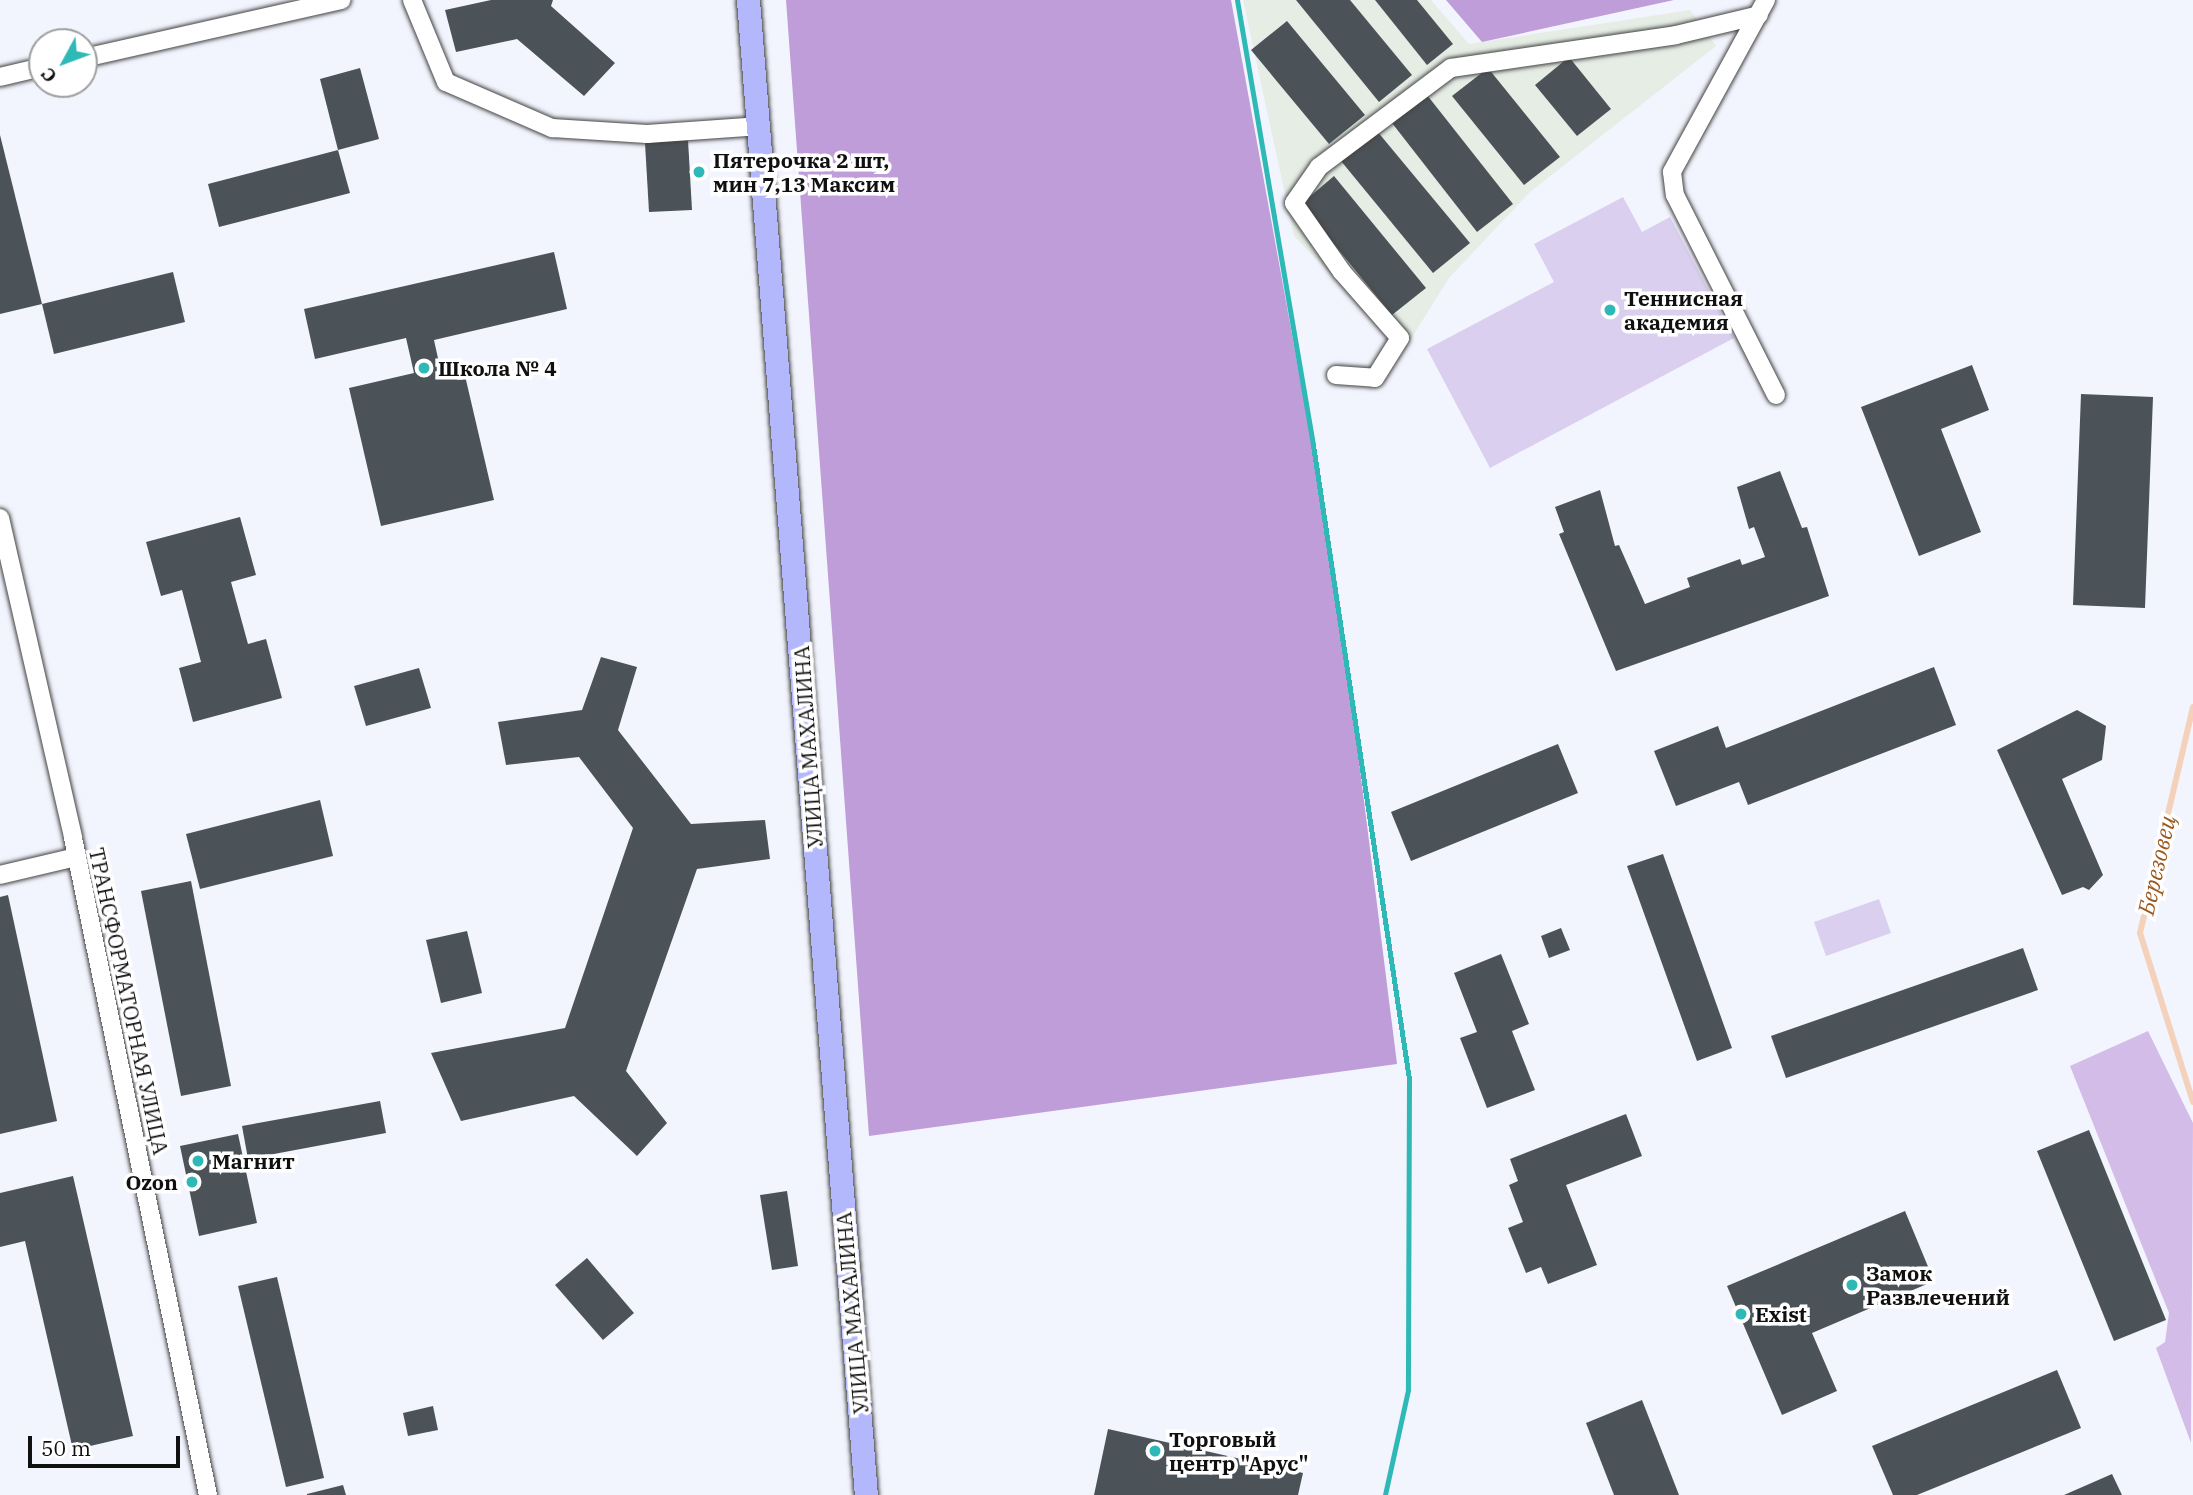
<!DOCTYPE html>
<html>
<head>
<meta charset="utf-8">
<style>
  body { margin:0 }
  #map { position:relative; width:2193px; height:1495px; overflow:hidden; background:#f3f5fe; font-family:"IBM Plex Serif",serif }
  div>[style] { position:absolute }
  .industrial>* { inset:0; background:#e5ede5 }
  .green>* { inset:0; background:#d3bde8 }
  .forest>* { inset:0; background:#bf9dd8 }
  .pitch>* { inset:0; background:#dbcfef }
  .stream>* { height:6px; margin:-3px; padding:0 3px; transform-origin:3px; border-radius:3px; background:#f3d1ba }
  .building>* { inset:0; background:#4c5358 }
  .roads { filter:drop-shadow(0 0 2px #434343) drop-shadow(0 0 2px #434343) }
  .street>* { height:18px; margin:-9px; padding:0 9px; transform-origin:9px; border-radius:9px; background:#fff }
  .secondary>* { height:23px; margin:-11.5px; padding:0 11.5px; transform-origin:11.5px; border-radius:11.5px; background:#b2b8fb }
  .rail>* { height:5px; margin:-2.5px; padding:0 2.5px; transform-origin:2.5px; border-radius:2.5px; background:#2eb9b6 }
  .dots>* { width:19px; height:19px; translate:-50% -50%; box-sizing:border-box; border:4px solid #fff; border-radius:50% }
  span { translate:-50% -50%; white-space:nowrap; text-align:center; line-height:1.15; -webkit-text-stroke:7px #fff; paint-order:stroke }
  .poi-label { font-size:21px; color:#101010; font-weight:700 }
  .left { translate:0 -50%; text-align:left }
  .right { translate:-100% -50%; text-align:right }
  .street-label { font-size:21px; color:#101010 }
  .water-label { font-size:23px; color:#9c591e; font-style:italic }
  .north { position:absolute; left:28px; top:28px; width:70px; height:70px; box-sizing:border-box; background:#fff; border:2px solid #9f9f9f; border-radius:50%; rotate:229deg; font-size:19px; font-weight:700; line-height:28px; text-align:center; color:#101010 }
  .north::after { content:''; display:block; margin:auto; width:24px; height:32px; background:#2eb9b6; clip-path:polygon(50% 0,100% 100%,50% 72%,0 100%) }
  .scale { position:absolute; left:28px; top:1436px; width:152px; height:32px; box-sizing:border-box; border:4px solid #101010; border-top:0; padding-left:9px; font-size:21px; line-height:24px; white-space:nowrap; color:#101010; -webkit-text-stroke:5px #fff; paint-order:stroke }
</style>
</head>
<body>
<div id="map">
  <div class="industrial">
    <i style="clip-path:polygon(1243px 0,1431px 0,1469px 44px,1690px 10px,1716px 46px,1530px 192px,1449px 278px,1404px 350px,1294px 236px)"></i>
  </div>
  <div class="green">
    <i style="clip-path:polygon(2148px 1031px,2193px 1123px,2191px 1443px,2156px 1348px,2165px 1342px,2169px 1313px,2070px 1066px)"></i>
  </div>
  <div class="forest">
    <i style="clip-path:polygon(786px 0,1231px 0,1335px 570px,1397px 1064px,869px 1136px)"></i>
    <i style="clip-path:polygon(1446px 0,1674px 0,1482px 42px)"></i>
  </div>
  <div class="pitch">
    <i style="clip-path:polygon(1623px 197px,1642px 232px,1670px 217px,1734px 338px,1490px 468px,1427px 349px,1554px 282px,1534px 244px)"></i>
    <i style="clip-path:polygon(1879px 899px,1891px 933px,1826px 956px,1814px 922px)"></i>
  </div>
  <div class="stream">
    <i style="left:2193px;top:707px;width:232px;rotate:103.2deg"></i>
    <i style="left:2140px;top:933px;width:177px;rotate:72.6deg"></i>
  </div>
  <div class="building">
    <i style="clip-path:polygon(491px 0,553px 0,551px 6px,615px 63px,584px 96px,517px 39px,456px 52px,445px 10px)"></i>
    <i style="clip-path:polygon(1296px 0,1350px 0,1412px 75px,1379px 102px)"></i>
    <i style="clip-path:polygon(1375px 0,1417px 0,1453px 44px,1427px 65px)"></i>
    <i style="clip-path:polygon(1287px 21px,1365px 115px,1329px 144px,1251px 50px)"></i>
    <i style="clip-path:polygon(1569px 57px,1611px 109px,1577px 136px,1535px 85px)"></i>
    <i style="clip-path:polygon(360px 68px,379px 139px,338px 150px,320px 79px)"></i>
    <i style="clip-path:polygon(1488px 68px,1560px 157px,1524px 185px,1452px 96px)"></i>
    <i style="clip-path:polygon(1427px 95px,1513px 204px,1477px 232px,1392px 123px)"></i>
    <i style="clip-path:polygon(1377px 131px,1470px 243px,1433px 273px,1341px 161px)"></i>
    <i style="clip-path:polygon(0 135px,42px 304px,0 314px)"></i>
    <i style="clip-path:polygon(688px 140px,692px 210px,649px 212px,645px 143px)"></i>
    <i style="clip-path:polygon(338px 150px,350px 193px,219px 227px,208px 184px)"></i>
    <i style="clip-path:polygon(1334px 176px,1426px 288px,1392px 315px,1301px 204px)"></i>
    <i style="clip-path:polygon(554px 252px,567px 309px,434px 340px,441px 372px,463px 367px,494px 500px,381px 526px,349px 388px,414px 373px,406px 338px,315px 359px,304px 309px)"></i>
    <i style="clip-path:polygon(173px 272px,185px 322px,54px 354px,42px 304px)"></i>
    <i style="clip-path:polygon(1972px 365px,1989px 410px,1941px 429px,1981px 532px,1919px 556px,1861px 407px)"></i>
    <i style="clip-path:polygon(2081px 394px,2153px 397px,2145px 608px,2073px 605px)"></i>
    <i style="clip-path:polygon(1780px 471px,1802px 528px,1807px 527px,1829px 596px,1616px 671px,1559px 534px,1564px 532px,1555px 507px,1600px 490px,1615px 546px,1619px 545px,1645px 604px,1690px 587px,1687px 578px,1740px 559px,1742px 565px,1765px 557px,1754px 527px,1749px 529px,1737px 487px)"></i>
    <i style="clip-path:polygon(240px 517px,256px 575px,231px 582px,248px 644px,266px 639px,282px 698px,193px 722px,179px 668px,201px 662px,182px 590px,161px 596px,146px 542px)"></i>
    <i style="clip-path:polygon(601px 657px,637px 667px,618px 730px,691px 824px,765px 820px,770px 859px,697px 869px,626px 1071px,667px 1123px,637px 1156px,574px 1096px,461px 1121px,431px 1053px,565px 1028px,633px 828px,579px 757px,506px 765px,498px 722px,582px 710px)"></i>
    <i style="clip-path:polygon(1934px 667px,1956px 725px,1748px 805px,1739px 782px,1676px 806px,1654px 751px,1718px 726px,1726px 748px)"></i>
    <i style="clip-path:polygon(419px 668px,431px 708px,366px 726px,354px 686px)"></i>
    <i style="clip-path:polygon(2077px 710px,2106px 726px,2102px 760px,2062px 779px,2103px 875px,2089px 890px,2083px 887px,2062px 895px,1997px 750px)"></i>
    <i style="clip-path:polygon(1558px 744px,1578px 793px,1411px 861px,1391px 812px)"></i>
    <i style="clip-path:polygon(320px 800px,333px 856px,200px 889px,186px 834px)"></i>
    <i style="clip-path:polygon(1663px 854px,1732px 1048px,1697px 1061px,1627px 866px)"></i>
    <i style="clip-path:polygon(191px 881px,231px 1086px,181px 1096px,141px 891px)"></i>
    <i style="clip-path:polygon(8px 895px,57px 1121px,0 1134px,0 897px)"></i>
    <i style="clip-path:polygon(1561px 928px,1570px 950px,1549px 958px,1541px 936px)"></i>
    <i style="clip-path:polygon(467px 931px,482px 993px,441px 1003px,426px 940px)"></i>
    <i style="clip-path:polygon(2023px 948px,2038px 990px,1786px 1078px,1771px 1036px)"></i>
    <i style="clip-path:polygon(1501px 954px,1529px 1024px,1512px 1031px,1535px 1090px,1487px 1108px,1460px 1038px,1477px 1032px,1454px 973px)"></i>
    <i style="clip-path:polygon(380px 1101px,386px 1133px,248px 1159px,242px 1126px)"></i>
    <i style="clip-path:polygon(1626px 1114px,1642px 1156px,1566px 1185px,1597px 1265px,1548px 1284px,1541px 1267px,1526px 1273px,1508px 1228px,1523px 1222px,1509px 1185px,1518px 1181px,1510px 1159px)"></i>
    <i style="clip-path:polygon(2089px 1130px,2166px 1320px,2114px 1341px,2037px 1151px)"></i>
    <i style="clip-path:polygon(238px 1134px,257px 1223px,199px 1236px,180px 1146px)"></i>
    <i style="clip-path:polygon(73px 1176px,133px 1436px,73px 1450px,25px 1241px,0 1247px,0 1193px)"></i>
    <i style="clip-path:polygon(787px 1191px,798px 1266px,772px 1270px,760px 1195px)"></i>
    <i style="clip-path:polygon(1905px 1211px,1934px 1281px,1812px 1333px,1837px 1391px,1782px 1415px,1727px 1286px)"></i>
    <i style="clip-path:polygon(587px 1258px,634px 1313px,603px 1340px,555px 1285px)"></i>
    <i style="clip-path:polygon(277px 1277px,324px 1478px,286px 1487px,238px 1286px)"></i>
    <i style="clip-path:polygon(2057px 1370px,2081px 1428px,1917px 1495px,1893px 1495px,1872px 1446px)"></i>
    <i style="clip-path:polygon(1642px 1400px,1679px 1495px,1614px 1495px,1586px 1423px)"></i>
    <i style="clip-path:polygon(433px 1406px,438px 1430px,408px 1436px,403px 1413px)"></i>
    <i style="clip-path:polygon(1108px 1429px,1303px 1473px,1298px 1495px,1094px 1495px)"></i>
    <i style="clip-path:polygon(2112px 1474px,2122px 1495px,2064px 1495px)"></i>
    <i style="clip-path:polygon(343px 1485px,346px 1495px,307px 1495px,307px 1494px)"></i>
  </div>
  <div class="roads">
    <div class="street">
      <i style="left:412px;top:0;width:89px;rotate:67.5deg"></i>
      <i style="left:446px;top:82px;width:116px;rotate:23.5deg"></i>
      <i style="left:552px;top:128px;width:95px;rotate:3.6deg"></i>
      <i style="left:647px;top:134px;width:114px;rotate:-4deg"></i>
      <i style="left:1766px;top:0;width:196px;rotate:118.7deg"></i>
      <i style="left:1672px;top:172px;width:23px;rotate:83deg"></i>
      <i style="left:1675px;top:195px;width:224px;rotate:63.2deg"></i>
      <i style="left:84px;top:58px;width:264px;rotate:-12.7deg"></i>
      <i style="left:0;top:77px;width:43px;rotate:-13.4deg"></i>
      <i style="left:1336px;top:375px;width:39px;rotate:4deg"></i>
      <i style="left:1375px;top:378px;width:47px;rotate:-58deg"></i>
      <i style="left:1400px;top:338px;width:88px;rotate:-131.3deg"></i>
      <i style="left:1342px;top:272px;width:84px;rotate:-124.8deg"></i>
      <i style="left:1294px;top:203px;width:44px;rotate:-55.2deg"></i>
      <i style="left:1319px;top:167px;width:165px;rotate:-36.9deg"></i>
      <i style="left:1451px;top:68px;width:227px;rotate:-8.3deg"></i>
      <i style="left:1676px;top:35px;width:85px;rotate:-13.5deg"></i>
      <i style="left:0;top:518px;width:328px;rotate:77.1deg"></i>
      <i style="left:73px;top:838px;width:671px;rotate:78.39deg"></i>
      <i style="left:0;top:875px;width:78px;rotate:-13.3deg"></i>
    </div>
    <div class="secondary">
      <i style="left:748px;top:0;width:1500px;rotate:85.49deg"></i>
    </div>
  </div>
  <div class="rail">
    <i style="left:1237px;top:0;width:451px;rotate:80.3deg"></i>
    <i style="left:1313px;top:445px;width:641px;rotate:81.39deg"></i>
    <i style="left:1409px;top:1079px;width:311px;rotate:90.2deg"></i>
    <i style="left:1408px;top:1390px;width:107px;rotate:102.4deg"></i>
  </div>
  <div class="dots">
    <i style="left:699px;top:172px;background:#2eb9b6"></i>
    <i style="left:1610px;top:310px;background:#2eb9b6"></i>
    <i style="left:424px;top:368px;background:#2eb9b6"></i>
    <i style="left:198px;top:1161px;background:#2eb9b6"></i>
    <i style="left:192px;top:1182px;background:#2eb9b6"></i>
    <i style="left:1852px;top:1285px;background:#2eb9b6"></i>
    <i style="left:1741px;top:1314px;background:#2eb9b6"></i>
    <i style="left:1155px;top:1451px;background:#2eb9b6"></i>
  </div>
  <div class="poi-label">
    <span class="left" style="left:713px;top:172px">Пятерочка 2 шт,<br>мин 7,13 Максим</span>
    <span class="left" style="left:1624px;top:310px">Теннисная<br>академия</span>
    <span class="left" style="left:438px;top:368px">Школа № 4</span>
    <span class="left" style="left:212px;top:1161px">Магнит</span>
    <span class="right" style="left:178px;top:1182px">Ozon</span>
    <span class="left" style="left:1866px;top:1285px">Замок<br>Развлечений</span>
    <span class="left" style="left:1755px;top:1314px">Exist</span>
    <span class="left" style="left:1169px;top:1451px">Торговый<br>центр "Арус"</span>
  </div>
  <div class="street-label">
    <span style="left:808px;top:747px;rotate:-94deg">УЛИЦА МАХАЛИНА</span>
    <span style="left:129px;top:1001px;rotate:78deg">ТРАНСФОРМАТОРНАЯ УЛИЦА</span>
    <span style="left:852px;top:1313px;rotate:-95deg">УЛИЦА МАХАЛИНА</span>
  </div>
  <div class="water-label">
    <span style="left:2156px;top:865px;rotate:-77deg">Березовец</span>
  </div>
  <div class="north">С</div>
  <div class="scale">50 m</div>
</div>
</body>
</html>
